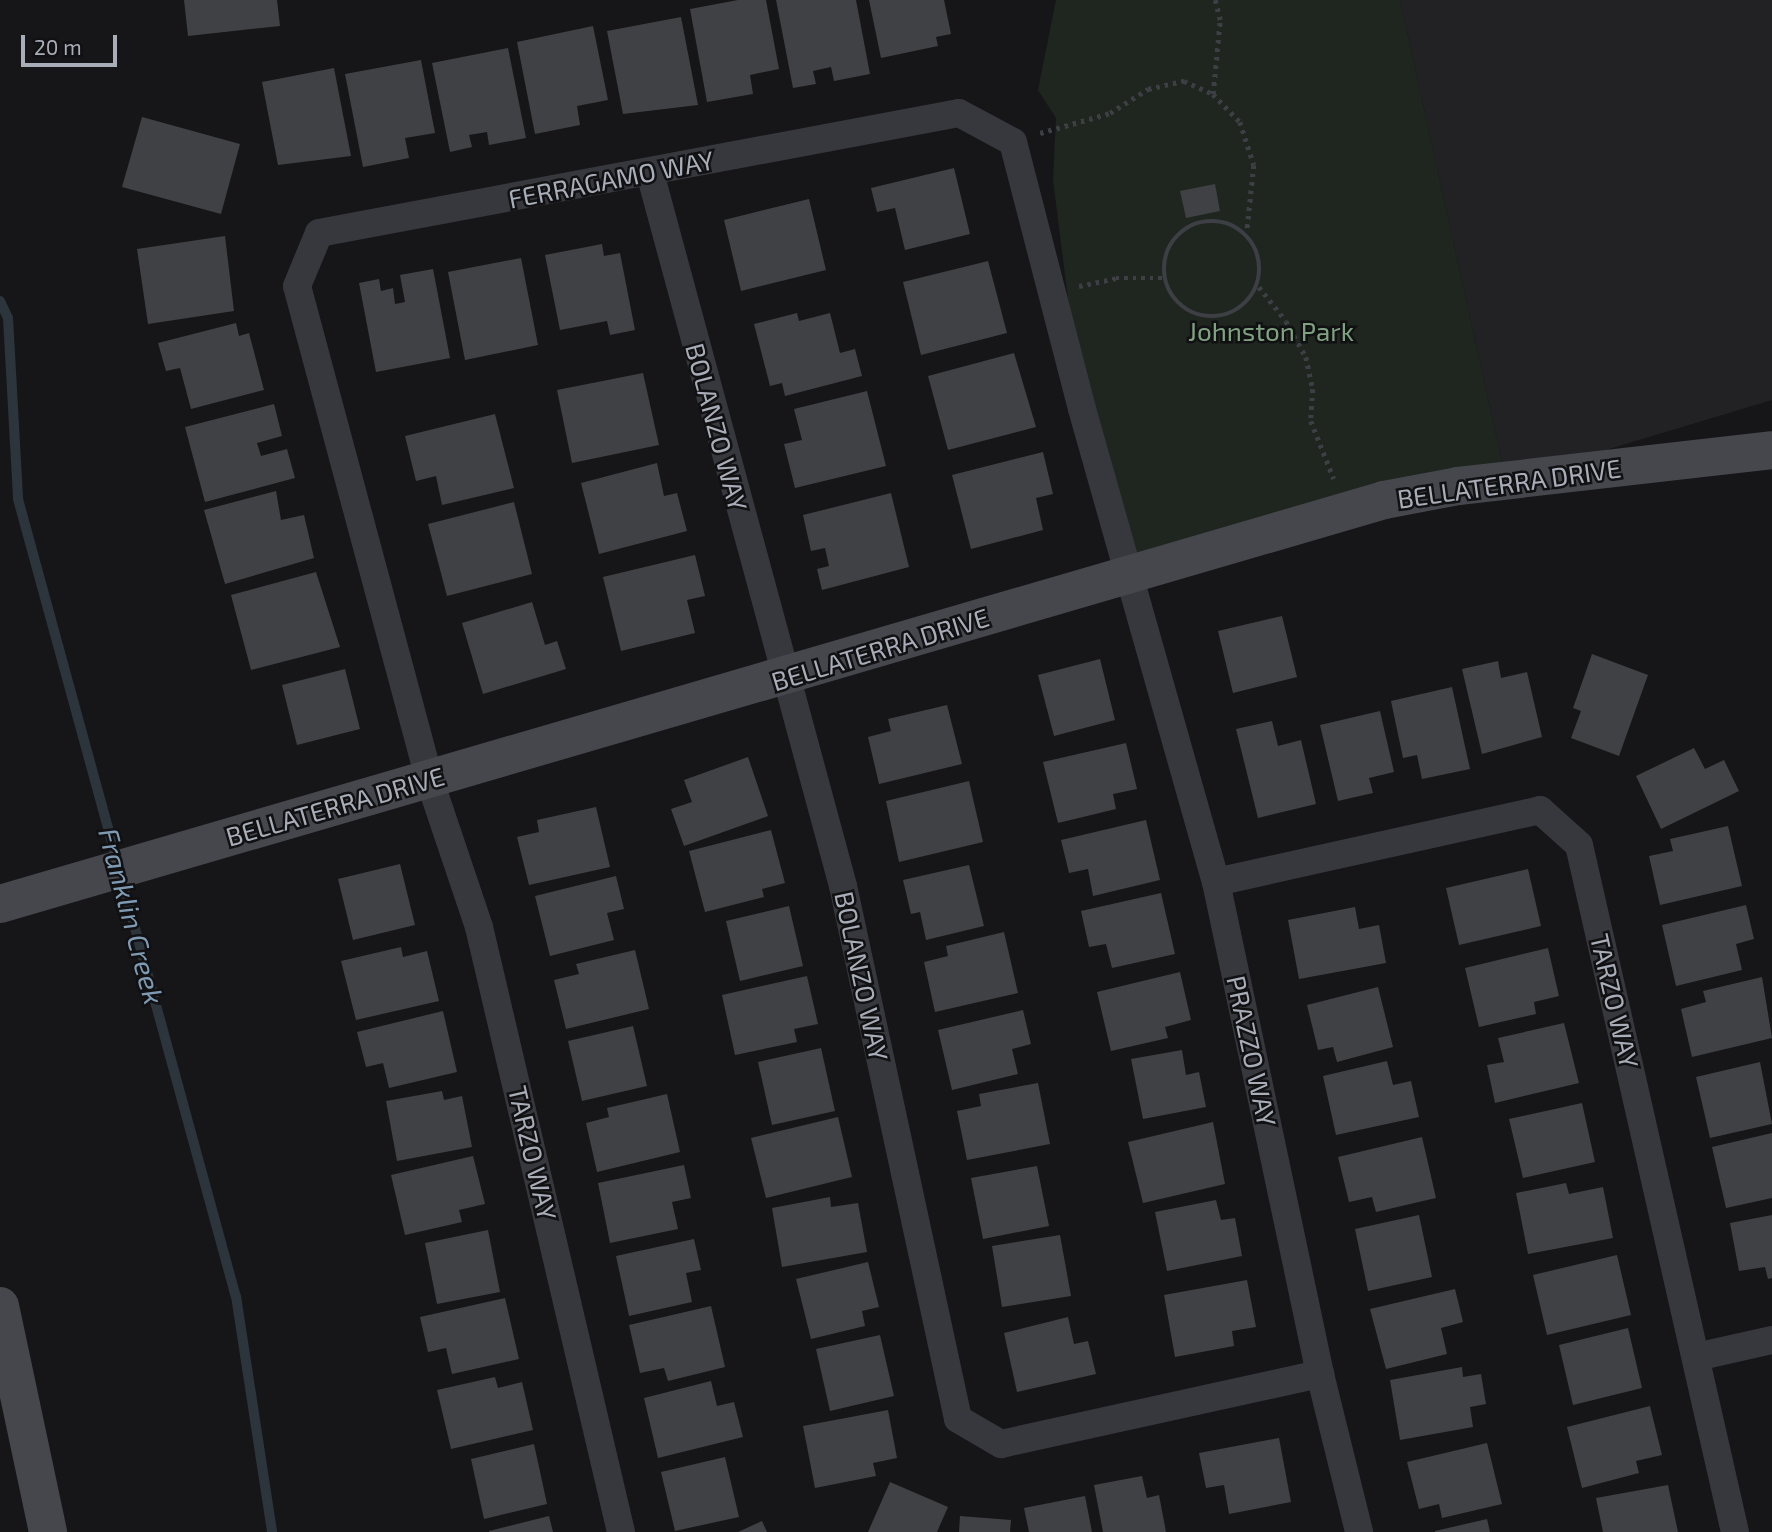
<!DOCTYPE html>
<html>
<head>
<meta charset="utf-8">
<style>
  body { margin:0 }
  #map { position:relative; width:1772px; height:1532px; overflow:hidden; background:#161618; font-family:"Exo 2",sans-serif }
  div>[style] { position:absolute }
  .built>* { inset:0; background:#222225 }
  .green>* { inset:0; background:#1e261f }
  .stream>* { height:10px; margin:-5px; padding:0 5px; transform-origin:5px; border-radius:5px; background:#2c353c }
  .building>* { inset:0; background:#404145 }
  .path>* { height:4.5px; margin-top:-2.25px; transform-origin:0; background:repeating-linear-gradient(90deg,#3d3f44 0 3.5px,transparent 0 8.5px) }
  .path>.ring { margin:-2.25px; padding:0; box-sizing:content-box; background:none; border:4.5px solid #3d3f44; border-radius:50% }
  .street>* { height:28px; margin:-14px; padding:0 14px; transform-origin:14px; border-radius:14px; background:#37383d }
  .secondary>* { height:38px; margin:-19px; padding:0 19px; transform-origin:19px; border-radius:19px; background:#45474d }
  span { translate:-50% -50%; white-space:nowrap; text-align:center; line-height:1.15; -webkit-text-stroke:5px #111113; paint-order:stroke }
  .street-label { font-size:26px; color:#a8adb8 }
  .park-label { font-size:26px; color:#7fa381 }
  .water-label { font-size:28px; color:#7f9bb3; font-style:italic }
  .scale { position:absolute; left:21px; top:35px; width:96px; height:32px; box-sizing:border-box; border:4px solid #a8adb8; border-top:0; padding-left:9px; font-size:21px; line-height:24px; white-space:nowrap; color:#a8adb8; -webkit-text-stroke:5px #111113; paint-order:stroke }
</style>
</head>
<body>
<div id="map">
  <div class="built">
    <i style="clip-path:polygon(1400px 0,1772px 0,1772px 400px,1506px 480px)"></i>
  </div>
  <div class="green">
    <i style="clip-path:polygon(1056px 0,1400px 0,1506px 480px,1131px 574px,1082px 409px,1053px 180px,1056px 118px,1038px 90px)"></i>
  </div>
  <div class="stream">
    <i style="left:0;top:301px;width:19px;rotate:65deg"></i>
    <i style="left:8px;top:318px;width:181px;rotate:86.8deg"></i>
    <i style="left:18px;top:499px;width:376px;rotate:74.7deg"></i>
    <i style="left:121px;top:877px;width:434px;rotate:74.7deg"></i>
    <i style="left:236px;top:1296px;width:239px;rotate:81.3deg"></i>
  </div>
  <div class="building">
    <i style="clip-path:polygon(184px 0,277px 0,280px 26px,188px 36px)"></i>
    <i style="clip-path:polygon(738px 0,766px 0,779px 69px,750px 75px,753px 94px,707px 102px,690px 9px)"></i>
    <i style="clip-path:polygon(776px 0,856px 0,870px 74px,834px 81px,831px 67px,813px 71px,816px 84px,793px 88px)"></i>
    <i style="clip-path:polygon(869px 0,944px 0,951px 34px,936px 37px,938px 46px,881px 58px)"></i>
    <i style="clip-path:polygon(681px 17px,698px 105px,623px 114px,607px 31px)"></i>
    <i style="clip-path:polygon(593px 26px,608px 100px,577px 106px,580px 125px,535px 134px,517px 42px)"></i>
    <i style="clip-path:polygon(508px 48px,526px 138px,489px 145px,487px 132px,469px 135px,472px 147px,450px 152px,432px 63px)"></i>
    <i style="clip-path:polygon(421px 60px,435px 133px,405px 138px,409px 158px,363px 167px,345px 74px)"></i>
    <i style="clip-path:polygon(334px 68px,351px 156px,278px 165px,262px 82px)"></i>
    <i style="clip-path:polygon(142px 117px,240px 144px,221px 214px,122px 187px)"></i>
    <i style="clip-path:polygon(954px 168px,970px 234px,905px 250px,895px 208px,877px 212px,871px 188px)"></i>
    <i style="clip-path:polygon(1215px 184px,1220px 211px,1186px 218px,1180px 191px)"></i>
    <i style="clip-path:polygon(809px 199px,826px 270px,741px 291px,724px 220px)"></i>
    <i style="clip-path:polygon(225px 236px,234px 311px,148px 324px,137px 249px)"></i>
    <i style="clip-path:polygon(602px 244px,604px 256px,620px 253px,635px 330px,610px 335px,607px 321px,560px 330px,545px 255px)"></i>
    <i style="clip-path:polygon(521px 258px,538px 345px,465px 360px,448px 272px)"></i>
    <i style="clip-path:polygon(988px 261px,1007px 333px,921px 355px,903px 282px)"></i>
    <i style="clip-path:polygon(433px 269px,450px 358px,376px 372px,359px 283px,379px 279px,381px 291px,393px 288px,395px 304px,405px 302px,400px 275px)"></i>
    <i style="clip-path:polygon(797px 313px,799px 321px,830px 313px,840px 353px,855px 349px,862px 376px,785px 396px,782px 383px,770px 386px,754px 324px)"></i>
    <i style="clip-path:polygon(236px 323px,239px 336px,249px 333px,264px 390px,191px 409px,180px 368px,166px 371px,158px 343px)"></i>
    <i style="clip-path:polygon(1014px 353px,1036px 427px,948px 450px,928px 376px)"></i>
    <i style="clip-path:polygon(643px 373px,659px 445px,572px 463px,557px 390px)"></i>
    <i style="clip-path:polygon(867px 391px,886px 466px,795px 488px,784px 444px,802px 440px,794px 409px)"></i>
    <i style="clip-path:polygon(274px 404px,282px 436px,257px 443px,261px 456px,287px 449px,295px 478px,205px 502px,185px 427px)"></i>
    <i style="clip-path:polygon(495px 414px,514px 488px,442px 505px,436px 476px,416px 481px,405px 436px)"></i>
    <i style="clip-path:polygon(1043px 452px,1053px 494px,1036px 498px,1043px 530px,971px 549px,952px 475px)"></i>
    <i style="clip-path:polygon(657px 463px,664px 496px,677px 493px,687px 531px,599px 554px,581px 483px)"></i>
    <i style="clip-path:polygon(276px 491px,281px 520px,304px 515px,314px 558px,225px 584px,204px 510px)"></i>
    <i style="clip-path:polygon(891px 493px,909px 567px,822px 590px,817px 569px,829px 566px,825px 548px,811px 551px,803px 515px)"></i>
    <i style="clip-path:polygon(514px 502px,532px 574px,447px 596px,428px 524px)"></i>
    <i style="clip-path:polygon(695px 555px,705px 596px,687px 600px,695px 633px,621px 651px,603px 577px)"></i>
    <i style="clip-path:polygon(316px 572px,340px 647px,251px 670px,231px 595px)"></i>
    <i style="clip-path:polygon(532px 602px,545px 645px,557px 641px,566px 669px,483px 694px,462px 623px)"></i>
    <i style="clip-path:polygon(1282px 616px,1297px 677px,1233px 693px,1218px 631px)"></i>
    <i style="clip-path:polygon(1592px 654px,1648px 675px,1619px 756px,1571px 738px,1581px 711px,1573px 708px)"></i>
    <i style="clip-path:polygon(1100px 659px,1115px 720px,1054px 736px,1038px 675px)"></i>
    <i style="clip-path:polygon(1498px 661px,1501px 678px,1527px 672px,1542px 737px,1482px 754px,1462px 669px)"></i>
    <i style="clip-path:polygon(345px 669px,360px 729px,297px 745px,282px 685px)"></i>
    <i style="clip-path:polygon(1452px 687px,1470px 769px,1422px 779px,1417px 755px,1403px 758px,1391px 701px)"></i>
    <i style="clip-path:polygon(947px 705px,962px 764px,879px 784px,868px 737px,891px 731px,888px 719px)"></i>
    <i style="clip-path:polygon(1380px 711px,1394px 772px,1369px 778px,1373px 793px,1338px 801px,1320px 725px)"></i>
    <i style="clip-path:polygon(1272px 721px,1278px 746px,1301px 740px,1316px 804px,1258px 818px,1236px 729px)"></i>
    <i style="clip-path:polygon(1126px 743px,1137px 789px,1113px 794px,1116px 809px,1058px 823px,1043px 762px)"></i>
    <i style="clip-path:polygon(1694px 748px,1705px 769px,1724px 760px,1739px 791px,1661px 829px,1636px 776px)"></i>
    <i style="clip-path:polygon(748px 757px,768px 816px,684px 846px,671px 809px,692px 802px,684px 780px)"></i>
    <i style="clip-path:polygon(969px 781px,983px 842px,899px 862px,886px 801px)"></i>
    <i style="clip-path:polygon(596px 807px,610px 867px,529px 885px,517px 837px,539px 832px,537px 820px)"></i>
    <i style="clip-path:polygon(1146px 820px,1160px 880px,1093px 896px,1088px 869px,1069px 873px,1061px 840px)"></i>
    <i style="clip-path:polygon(1728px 826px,1742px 886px,1660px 905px,1649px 856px,1673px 851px,1670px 839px)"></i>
    <i style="clip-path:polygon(771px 830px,785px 883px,762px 889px,764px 897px,705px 912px,689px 851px)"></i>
    <i style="clip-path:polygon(400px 864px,415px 925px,353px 940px,338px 879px)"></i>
    <i style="clip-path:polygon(969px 865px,984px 926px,926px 940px,920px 912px,911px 914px,903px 880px)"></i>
    <i style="clip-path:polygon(1528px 869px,1541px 926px,1459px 945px,1446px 888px)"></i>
    <i style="clip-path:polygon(616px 876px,624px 909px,607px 913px,614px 940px,550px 956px,535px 896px)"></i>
    <i style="clip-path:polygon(1161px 893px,1175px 954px,1112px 968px,1106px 944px,1089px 947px,1081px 911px)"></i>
    <i style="clip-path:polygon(1746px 905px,1754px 939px,1736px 944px,1742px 970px,1676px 986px,1662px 925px)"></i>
    <i style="clip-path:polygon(789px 906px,803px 966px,740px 981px,726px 921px)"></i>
    <i style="clip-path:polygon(1355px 907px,1359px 929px,1379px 925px,1386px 963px,1299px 979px,1288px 920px)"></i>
    <i style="clip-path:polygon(1004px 932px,1018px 993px,935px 1012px,924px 962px,948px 956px,946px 946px)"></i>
    <i style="clip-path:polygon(401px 947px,403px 957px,427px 951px,439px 1001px,356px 1020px,341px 961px)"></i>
    <i style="clip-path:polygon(1548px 948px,1559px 996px,1534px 1002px,1536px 1014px,1479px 1027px,1465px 968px)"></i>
    <i style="clip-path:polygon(635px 950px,649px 1009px,566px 1029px,554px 980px,579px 974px,576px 964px)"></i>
    <i style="clip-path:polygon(1180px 972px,1191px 1020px,1165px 1027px,1168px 1038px,1111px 1051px,1097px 992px)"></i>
    <i style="clip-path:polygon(807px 976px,818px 1024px,794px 1029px,797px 1042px,735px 1055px,722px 995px)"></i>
    <i style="clip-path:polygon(1762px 977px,1772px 1038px,1692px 1057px,1681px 1009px,1706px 1002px,1703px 991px)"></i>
    <i style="clip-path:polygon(1378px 987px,1393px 1047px,1337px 1062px,1333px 1047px,1318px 1050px,1307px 1005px)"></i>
    <i style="clip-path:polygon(1023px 1010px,1031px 1044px,1012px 1049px,1018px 1074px,952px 1090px,938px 1030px)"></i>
    <i style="clip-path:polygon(443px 1011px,457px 1072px,389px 1088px,383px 1063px,366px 1067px,357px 1032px)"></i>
    <i style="clip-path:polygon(1564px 1023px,1579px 1083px,1495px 1103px,1487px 1065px,1504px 1062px,1498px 1038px)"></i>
    <i style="clip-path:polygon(633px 1026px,647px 1086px,582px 1101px,568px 1041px)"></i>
    <i style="clip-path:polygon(821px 1048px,835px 1111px,772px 1125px,758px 1062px)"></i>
    <i style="clip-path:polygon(1182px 1050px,1186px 1075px,1199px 1072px,1206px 1107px,1143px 1119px,1131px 1059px)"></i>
    <i style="clip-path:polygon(1387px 1061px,1393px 1085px,1411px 1081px,1419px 1117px,1336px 1135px,1323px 1076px)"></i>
    <i style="clip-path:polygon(1760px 1062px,1772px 1124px,1710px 1138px,1696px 1077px)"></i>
    <i style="clip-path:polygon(1038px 1083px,1050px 1144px,967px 1160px,957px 1111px,981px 1106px,979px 1094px)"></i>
    <i style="clip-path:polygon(442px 1091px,444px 1100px,462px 1096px,472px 1147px,397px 1161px,386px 1101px)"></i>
    <i style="clip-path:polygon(667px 1094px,680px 1152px,597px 1172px,586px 1123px,609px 1117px,607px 1108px)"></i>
    <i style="clip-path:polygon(1582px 1103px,1595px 1162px,1523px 1178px,1509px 1119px)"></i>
    <i style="clip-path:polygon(838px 1117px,852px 1177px,766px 1198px,751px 1138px)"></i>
    <i style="clip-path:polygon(1213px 1122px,1225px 1184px,1143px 1203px,1128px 1142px)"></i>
    <i style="clip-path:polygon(1772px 1133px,1772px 1198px,1726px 1208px,1712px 1147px)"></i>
    <i style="clip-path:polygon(1422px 1137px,1436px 1198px,1376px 1212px,1372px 1197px,1349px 1202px,1338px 1157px)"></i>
    <i style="clip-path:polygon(473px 1156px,485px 1204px,459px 1210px,462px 1222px,405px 1235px,391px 1175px)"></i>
    <i style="clip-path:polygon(684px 1165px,691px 1198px,672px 1202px,678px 1229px,610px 1243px,598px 1183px)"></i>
    <i style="clip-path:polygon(1037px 1166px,1049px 1226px,983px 1239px,971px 1178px)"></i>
    <i style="clip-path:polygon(1566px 1183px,1569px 1194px,1603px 1187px,1613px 1238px,1528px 1254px,1516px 1193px)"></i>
    <i style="clip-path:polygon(830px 1197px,831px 1207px,858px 1203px,867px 1252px,782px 1267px,772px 1208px)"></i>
    <i style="clip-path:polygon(1216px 1200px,1221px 1220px,1235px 1218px,1242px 1256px,1167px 1271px,1155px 1212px)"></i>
    <i style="clip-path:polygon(1419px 1215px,1432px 1277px,1368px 1291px,1355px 1229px)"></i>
    <i style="clip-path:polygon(1772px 1215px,1772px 1278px,1768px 1279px,1765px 1267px,1739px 1271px,1730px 1223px)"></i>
    <i style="clip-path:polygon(488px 1230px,500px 1292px,437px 1304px,425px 1243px)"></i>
    <i style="clip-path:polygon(1060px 1235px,1071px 1296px,1002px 1307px,992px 1246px)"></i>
    <i style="clip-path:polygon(694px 1239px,701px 1270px,686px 1273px,692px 1302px,629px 1316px,616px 1256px)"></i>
    <i style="clip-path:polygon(1617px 1255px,1631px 1315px,1547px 1335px,1533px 1275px)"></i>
    <i style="clip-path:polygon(868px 1262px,879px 1307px,862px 1311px,865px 1326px,811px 1339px,796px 1279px)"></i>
    <i style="clip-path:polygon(1247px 1280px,1256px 1327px,1232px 1331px,1234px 1346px,1175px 1357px,1164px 1295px)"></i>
    <i style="clip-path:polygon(1455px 1289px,1463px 1322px,1441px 1328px,1447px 1354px,1386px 1369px,1370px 1309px)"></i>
    <i style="clip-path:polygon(505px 1298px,519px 1359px,452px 1374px,446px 1348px,428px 1352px,420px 1317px)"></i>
    <i style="clip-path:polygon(711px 1306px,725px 1367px,668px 1381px,664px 1368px,640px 1373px,629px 1325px)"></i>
    <i style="clip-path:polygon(1068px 1317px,1074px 1344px,1088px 1341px,1096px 1374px,1017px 1392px,1004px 1333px)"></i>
    <i style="clip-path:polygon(1628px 1328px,1642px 1388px,1573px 1405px,1559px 1345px)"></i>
    <i style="clip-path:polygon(880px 1335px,894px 1396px,830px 1411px,816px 1349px)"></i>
    <i style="clip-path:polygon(1462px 1367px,1463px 1377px,1481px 1374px,1486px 1404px,1470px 1407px,1473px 1427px,1400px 1440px,1390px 1380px)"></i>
    <i style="clip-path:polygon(495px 1377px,498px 1388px,522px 1382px,533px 1430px,451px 1449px,437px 1390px)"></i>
    <i style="clip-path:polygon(711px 1381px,717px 1406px,734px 1402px,743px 1437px,658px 1458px,644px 1398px)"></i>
    <i style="clip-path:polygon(1650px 1406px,1662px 1455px,1636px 1461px,1639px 1473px,1582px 1488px,1567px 1427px)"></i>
    <i style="clip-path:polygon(888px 1410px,897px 1458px,873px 1463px,876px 1476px,815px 1488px,803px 1426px)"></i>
    <i style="clip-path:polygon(1279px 1438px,1291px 1502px,1229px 1514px,1224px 1485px,1206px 1488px,1199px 1453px)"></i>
    <i style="clip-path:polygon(1487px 1443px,1502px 1504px,1442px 1518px,1439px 1504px,1419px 1509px,1407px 1462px)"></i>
    <i style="clip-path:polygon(534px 1444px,547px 1504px,484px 1519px,471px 1459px)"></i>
    <i style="clip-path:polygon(725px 1457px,739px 1517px,675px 1531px,661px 1472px)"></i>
    <i style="clip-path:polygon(1142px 1476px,1147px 1498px,1159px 1495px,1166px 1532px,1103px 1532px,1094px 1485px)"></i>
    <i style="clip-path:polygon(890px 1482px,948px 1507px,937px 1532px,868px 1532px)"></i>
    <i style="clip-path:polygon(1668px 1485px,1678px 1532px,1603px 1532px,1596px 1498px)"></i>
    <i style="clip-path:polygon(1085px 1496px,1092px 1532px,1029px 1532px,1024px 1508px)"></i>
    <i style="clip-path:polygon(549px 1516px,553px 1532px,489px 1532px,489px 1531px)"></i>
    <i style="clip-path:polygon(960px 1516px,1011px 1520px,1010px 1532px,959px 1532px)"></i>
    <i style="clip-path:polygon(1487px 1519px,1490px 1532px,1435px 1532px,1435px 1531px)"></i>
    <i style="clip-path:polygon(762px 1521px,767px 1532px,738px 1532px)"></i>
  </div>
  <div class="path">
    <i style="left:1213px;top:94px;width:74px;rotate:-84.6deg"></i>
    <i style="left:1220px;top:20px;width:21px;rotate:-104deg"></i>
    <i style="left:1040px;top:133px;width:73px;rotate:-15.9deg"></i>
    <i style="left:1110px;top:113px;width:45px;rotate:-32.3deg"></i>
    <i style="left:1148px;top:89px;width:37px;rotate:-13deg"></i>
    <i style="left:1184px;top:81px;width:32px;rotate:24deg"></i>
    <i style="left:1213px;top:94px;width:39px;rotate:46deg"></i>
    <i style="left:1240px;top:122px;width:45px;rotate:72deg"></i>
    <i style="left:1254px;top:165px;width:67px;rotate:96deg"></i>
    <i class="ring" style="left:1164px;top:221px;width:91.5px;height:91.5px"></i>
    <i style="left:1079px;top:286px;width:38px;rotate:-12deg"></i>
    <i style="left:1116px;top:278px;width:48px"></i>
    <i style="left:1259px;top:287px;width:43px;rotate:51.5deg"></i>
    <i style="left:1286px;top:321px;width:41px;rotate:60.9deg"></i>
    <i style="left:1306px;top:357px;width:33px;rotate:78deg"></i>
    <i style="left:1313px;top:389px;width:32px;rotate:94deg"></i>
    <i style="left:1311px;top:421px;width:62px;rotate:68.4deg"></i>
  </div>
  <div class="street">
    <i style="left:650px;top:173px;width:739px;rotate:74.85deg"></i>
    <i style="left:843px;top:886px;width:545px;rotate:77.82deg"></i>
    <i style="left:958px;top:1419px;width:50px;rotate:30.2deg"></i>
    <i style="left:1001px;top:1444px;width:327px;rotate:-12.4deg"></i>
    <i style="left:1216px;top:882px;width:332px;rotate:-12.5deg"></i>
    <i style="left:1540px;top:810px;width:52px;rotate:41.9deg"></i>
    <i style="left:1579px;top:845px;width:704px;rotate:77.21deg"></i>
    <i style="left:1696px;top:1357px;width:78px;rotate:-12.6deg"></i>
    <i style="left:621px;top:1532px;width:621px;rotate:-103.21deg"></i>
    <i style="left:479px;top:927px;width:157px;rotate:-108.6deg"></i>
    <i style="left:429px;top:778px;width:509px;rotate:-105.02deg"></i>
    <i style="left:297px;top:286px;width:57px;rotate:-67.5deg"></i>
    <i style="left:319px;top:233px;width:651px;rotate:-10.62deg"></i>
    <i style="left:959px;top:113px;width:61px;rotate:28.2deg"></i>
    <i style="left:1013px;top:142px;width:276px;rotate:75.5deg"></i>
    <i style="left:1082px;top:409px;width:492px;rotate:74.2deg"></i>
    <i style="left:1216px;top:882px;width:503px;rotate:78.06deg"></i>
    <i style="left:1320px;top:1374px;width:163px;rotate:76.1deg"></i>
  </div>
  <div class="secondary">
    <i style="left:0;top:904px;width:1442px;rotate:-16.27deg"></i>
    <i style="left:1384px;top:500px;width:75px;rotate:-10.7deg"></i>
    <i style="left:1458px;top:486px;width:316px;rotate:-6.5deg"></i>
    <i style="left:0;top:1306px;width:231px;rotate:78deg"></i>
  </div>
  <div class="street-label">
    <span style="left:611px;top:179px;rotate:-11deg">FERRAGAMO WAY</span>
    <span style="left:717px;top:427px;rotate:75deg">BOLANZO WAY</span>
    <span style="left:1509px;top:483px;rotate:-8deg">BELLATERRA DRIVE</span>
    <span style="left:880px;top:649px;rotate:-17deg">BELLATERRA DRIVE</span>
    <span style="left:335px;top:806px;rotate:-16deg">BELLATERRA DRIVE</span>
    <span style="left:862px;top:976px;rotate:78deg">BOLANZO WAY</span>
    <span style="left:1615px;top:1001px;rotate:77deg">TARZO WAY</span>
    <span style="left:1252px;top:1051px;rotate:78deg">PRAZZO WAY</span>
    <span style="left:533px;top:1153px;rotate:77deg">TARZO WAY</span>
  </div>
  <div class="park-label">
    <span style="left:1271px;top:331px">Johnston Park</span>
  </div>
  <div class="water-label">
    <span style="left:132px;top:916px;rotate:75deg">Franklin Creek</span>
  </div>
  <div class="scale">20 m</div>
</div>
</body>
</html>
